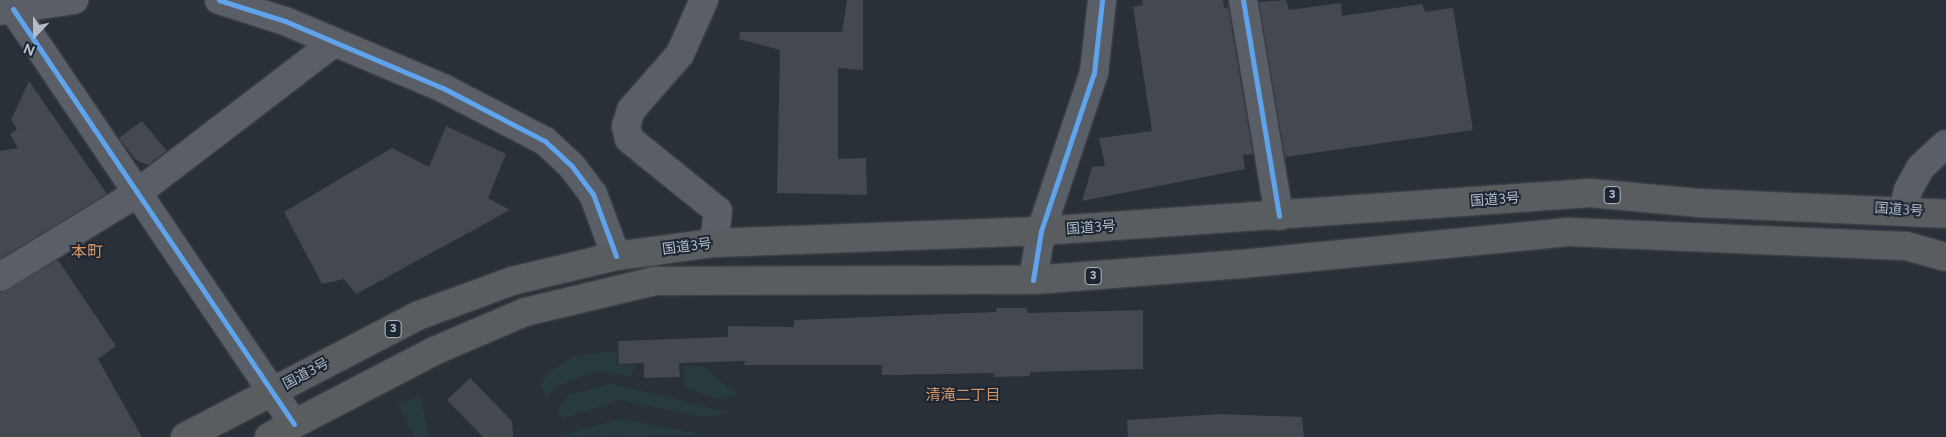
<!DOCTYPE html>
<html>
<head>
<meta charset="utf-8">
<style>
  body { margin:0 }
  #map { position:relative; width:1946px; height:437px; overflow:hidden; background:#2a3038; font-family:Figtree,"Noto Sans JP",sans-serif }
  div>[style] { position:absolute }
  .green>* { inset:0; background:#273a3e }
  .building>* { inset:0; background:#444950 }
  .roads { filter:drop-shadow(0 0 1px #484c53) drop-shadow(0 0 1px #484c53) }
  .minor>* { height:28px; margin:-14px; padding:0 14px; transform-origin:14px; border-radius:14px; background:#5a5e66 }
  .highway>* { height:28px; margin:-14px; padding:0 14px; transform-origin:14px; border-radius:14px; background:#5a5d60 }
  .cycleway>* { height:5px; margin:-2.5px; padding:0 2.5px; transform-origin:2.5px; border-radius:2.5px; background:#60a3ed }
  span { translate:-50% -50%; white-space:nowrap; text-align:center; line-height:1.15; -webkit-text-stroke:4px #1d2633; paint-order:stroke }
  .shield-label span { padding:1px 4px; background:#1d2633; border:1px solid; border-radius:4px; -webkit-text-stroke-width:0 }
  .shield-label { font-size:12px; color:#b4bcc9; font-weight:700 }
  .street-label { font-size:14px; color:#b4bcc9 }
  .neighbourhood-label { font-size:15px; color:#d59563 }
  .quarter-label { font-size:16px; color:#d59563 }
  .north { position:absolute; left:10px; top:10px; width:50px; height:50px; -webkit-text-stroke:4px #1d2633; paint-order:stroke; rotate:202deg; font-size:14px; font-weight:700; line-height:20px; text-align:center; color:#b4bcc9 }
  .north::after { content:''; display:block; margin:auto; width:18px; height:22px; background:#b4bcc9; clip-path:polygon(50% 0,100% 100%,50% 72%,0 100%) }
</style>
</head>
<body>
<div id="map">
  <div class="green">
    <i style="clip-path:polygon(617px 351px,617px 365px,636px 365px,631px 376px,597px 371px,557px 386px,546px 399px,540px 383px,551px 371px,574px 356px)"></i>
    <i style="clip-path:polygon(683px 366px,703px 366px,739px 396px,713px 398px,684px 387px)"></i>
    <i style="clip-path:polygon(610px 384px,673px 398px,728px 413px,702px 417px,620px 400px,564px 418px,557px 414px,568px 395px)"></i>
    <i style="clip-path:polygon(420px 396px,429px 437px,415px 437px,398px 404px)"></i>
    <i style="clip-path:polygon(620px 419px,706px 435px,557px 437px)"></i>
  </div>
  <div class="building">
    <i style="clip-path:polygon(847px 0,863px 0,863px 70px,838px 68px,838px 159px,866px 158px,867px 195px,777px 193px,780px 50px,739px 39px,740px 32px,842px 32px)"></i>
    <i style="clip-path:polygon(1142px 0,1223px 0,1224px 8px,1228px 7px,1253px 154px,1243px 155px,1245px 169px,1082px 201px,1092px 167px,1105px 166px,1099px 138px,1152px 131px,1133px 7px,1143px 5px)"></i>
    <i style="clip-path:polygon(1286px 0,1289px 10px,1341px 3px,1342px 16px,1422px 4px,1425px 12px,1453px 8px,1473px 130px,1285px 157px,1259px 2px)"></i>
    <i style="clip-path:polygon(29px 81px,107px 194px,0 259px,0 151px,18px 148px,10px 134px,17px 129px,11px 120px)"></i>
    <i style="clip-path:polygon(142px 121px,167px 151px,148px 165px,136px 160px,119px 138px)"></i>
    <i style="clip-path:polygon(446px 126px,506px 154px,488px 198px,510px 210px,356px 294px,344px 279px,322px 284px,284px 212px,392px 148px,429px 167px)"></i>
    <i style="clip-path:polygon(58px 260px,116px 346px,98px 359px,142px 437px,0 437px,0 293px)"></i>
    <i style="clip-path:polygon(997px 308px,1026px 308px,1028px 313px,1143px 310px,1143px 369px,1030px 372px,1030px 376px,994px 377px,994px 373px,882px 375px,882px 365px,744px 365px,745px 361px,679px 363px,680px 377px,644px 378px,644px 363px,619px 364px,618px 341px,728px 337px,728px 326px,794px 327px,794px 320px,996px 312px)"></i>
    <i style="clip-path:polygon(470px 378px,512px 421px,513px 437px,483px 437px,447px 400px)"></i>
    <i style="clip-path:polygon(1220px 414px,1302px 417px,1304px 437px,1128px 437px,1127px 420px)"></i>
  </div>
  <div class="roads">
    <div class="minor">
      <i style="left:219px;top:0;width:69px;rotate:17.7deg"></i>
      <i style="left:285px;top:21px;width:172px;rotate:23deg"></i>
      <i style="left:443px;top:88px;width:115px;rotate:27.5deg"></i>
      <i style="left:545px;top:141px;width:35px;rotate:43deg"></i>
      <i style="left:571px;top:165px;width:36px;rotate:53deg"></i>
      <i style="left:593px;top:194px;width:66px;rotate:69.6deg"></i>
      <i style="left:704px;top:0;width:59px;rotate:114deg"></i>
      <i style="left:680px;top:54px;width:74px;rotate:131.2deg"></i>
      <i style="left:631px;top:110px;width:17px;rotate:107deg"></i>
      <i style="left:626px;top:126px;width:13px;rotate:77deg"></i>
      <i style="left:629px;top:139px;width:114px;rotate:39deg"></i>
      <i style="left:718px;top:211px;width:32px;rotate:97deg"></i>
      <i style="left:1243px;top:0;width:219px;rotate:80.5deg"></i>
      <i style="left:13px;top:9px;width:501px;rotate:55.9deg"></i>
      <i style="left:0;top:11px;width:75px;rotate:-8.5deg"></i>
      <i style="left:1904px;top:209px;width:19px;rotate:-78deg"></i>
      <i style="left:1908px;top:190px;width:25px;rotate:-61deg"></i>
      <i style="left:1920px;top:168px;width:35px;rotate:-43deg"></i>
      <i style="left:0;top:277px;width:159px;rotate:-31.4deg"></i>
      <i style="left:136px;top:194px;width:250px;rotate:-37.4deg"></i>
      <i style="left:1033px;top:280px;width:50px;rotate:-80.7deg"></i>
      <i style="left:1041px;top:231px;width:167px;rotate:-71.5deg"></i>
      <i style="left:1094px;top:73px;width:73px;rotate:-83.7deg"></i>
    </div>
    <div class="highway">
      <i style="left:185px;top:437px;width:262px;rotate:-27.5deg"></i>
      <i style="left:417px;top:316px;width:101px;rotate:-20.2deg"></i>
      <i style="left:512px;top:281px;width:107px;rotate:-13.5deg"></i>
      <i style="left:616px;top:256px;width:99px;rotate:-7.6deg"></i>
      <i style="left:714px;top:243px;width:327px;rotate:-2.1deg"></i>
      <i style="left:1041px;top:231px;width:550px;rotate:-3.96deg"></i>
      <i style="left:1590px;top:193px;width:109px;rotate:5.2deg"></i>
      <i style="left:1699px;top:203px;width:247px;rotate:2.5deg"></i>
      <i style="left:269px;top:437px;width:186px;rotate:-27.5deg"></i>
      <i style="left:434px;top:351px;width:99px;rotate:-23.2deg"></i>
      <i style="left:525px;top:312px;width:134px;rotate:-13.4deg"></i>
      <i style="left:655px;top:281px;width:378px;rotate:-0.2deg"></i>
      <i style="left:1033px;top:280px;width:209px;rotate:-4.4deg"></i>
      <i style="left:1241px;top:264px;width:331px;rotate:-5.6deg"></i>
      <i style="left:1570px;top:232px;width:336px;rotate:2.4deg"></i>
      <i style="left:1906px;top:246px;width:41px;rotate:15.4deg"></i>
    </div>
  </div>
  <div class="cycleway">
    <i style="left:219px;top:0;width:69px;rotate:17.7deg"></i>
    <i style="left:285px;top:21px;width:172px;rotate:23deg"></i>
    <i style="left:443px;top:88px;width:115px;rotate:27.5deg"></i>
    <i style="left:545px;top:141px;width:35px;rotate:43deg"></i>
    <i style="left:571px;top:165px;width:36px;rotate:53deg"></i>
    <i style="left:593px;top:194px;width:66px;rotate:69.6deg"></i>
    <i style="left:1243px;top:0;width:219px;rotate:80.5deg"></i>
    <i style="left:13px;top:9px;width:501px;rotate:55.9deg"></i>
    <i style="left:1033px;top:280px;width:50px;rotate:-80.7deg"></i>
    <i style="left:1041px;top:231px;width:167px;rotate:-71.5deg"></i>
    <i style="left:1094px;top:73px;width:73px;rotate:-83.7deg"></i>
  </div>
  <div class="shield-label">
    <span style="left:1612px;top:195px">3</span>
    <span style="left:1093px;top:276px">3</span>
    <span style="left:393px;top:329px">3</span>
  </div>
  <div class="street-label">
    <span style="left:1495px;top:200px;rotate:-4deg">国道3号</span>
    <span style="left:1899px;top:210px;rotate:4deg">国道3号</span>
    <span style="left:1091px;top:228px;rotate:-4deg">国道3号</span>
    <span style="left:687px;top:247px;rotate:-7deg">国道3号</span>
    <span style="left:306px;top:374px;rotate:-28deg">国道3号</span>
  </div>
  <div class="neighbourhood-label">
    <span style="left:963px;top:396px">清滝二丁目</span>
  </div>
  <div class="quarter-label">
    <span style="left:87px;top:252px">本町</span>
  </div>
  <div class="north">N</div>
</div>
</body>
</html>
